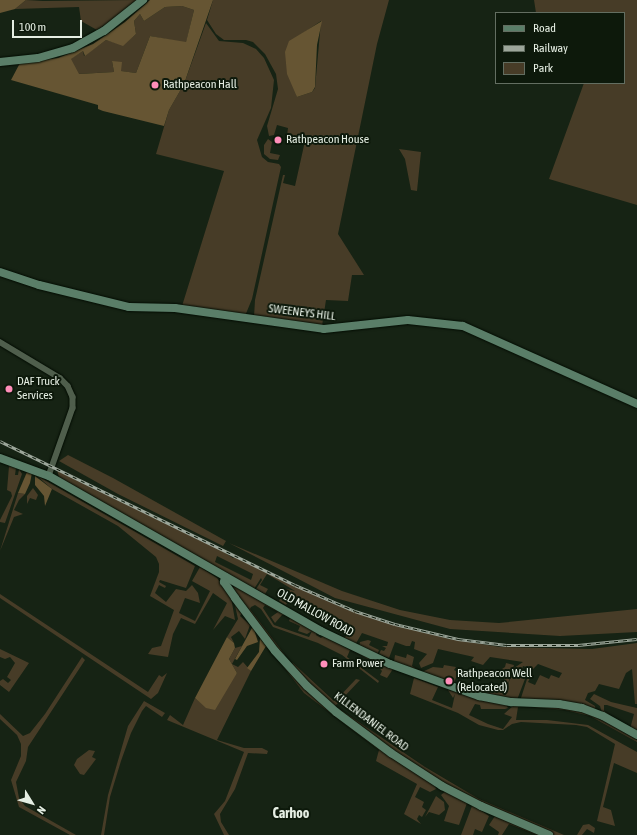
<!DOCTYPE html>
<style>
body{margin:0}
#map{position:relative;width:637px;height:835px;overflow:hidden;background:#162314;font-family:"Asap Condensed",sans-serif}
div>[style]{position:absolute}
.green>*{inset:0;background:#473c27}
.forest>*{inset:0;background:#653}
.roads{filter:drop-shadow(0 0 1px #030c02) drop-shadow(0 0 1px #030c02)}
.street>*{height:5.5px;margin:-2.75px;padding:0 2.75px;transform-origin:2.75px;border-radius:2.75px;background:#4f5e4c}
.secondary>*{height:8px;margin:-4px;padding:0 4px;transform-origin:4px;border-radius:4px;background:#5a7e68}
.rail>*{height:3px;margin-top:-1.5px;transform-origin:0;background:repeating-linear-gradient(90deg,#0d190b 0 4.5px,#9ca69a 0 9px);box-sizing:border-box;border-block:1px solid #9ca69a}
.dots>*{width:11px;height:11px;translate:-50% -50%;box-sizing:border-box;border:2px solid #0d190b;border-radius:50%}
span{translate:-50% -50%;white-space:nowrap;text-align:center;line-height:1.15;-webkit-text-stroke:4px #0d190b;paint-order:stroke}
.poi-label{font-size:12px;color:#e5eee3}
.left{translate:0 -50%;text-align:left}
.street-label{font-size:12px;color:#e5eee3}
.quarter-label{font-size:14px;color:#e5eee3;font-weight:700}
.legend{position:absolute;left:495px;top:12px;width:130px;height:72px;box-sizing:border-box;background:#0d190b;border:1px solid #636e61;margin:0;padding:5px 7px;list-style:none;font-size:12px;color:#e5eee3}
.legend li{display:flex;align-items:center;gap:8px;height:20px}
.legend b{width:20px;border:1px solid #636e61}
.north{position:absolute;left:12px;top:783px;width:40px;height:40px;-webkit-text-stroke:3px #0d190b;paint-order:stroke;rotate:127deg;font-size:11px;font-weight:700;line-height:16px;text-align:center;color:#e5eee3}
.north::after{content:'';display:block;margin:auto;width:14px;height:18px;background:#e5eee3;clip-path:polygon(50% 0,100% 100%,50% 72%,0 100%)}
.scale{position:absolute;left:12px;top:20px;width:70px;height:18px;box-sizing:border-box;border:2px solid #e5eee3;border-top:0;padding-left:5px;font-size:12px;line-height:14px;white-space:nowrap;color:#e5eee3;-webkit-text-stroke:3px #0d190b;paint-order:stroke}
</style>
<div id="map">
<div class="green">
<i style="clip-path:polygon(26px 0,43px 1px,139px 0,114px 20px,97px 30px,81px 21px,79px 7px,15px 9px)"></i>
<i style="clip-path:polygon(evenodd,213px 0,389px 0,377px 44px,338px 234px,364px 275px,352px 275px,348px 301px,326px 300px,322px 326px,254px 317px,255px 300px,283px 175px,285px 175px,283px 183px,295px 186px,305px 141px,287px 136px,288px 128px,277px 125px,274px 135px,269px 136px,267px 126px,278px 89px,276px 74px,265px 54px,253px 42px,246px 40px,224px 40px,216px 34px,207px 20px,213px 0,321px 21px,315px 88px,312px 92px,297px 97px,290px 42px,321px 21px)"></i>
<i style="clip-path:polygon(534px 0,637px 0,637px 205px,549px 179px,584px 83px,624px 83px,624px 13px,536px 13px)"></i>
<i style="clip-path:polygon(182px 6px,194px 10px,186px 43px,150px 36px,136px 73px,120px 71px,112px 61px,114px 72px,78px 74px,70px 59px,83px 51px,84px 56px,106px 40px,123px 45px,136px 34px,134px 21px,140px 14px,144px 21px,165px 7px)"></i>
<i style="clip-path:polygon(206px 23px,219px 41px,243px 43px,256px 49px,264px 58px,274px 80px,271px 108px,257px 140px,262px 157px,268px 162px,279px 164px,281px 167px,252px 299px,245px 316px,182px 306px,224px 171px,156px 154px,169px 110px,184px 84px)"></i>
<i style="clip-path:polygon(268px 139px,272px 142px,270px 153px,280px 155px,278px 160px,270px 159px,264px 154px,264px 145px)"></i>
<i style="clip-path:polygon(399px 149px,421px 152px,417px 191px,411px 190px,405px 159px)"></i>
<i style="clip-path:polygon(68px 455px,113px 478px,226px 541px,223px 546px,118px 494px,59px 461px)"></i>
<i style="clip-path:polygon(9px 466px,16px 468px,15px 475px,18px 475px,19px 469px,22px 474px,5px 523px,0 522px,0 520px,12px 496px,11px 492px,7px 490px)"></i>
<i style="clip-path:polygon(evenodd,57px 469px,213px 545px,233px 558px,235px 556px,337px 605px,394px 625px,450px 639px,500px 647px,592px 649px,637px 643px,637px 704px,635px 704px,632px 669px,626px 673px,619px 689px,599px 684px,595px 691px,588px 693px,585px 700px,595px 706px,596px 711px,520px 701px,528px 676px,530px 678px,528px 682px,535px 685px,540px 675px,549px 679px,551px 675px,559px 678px,562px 673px,538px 664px,533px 669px,523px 666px,522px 669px,528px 671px,517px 700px,481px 694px,488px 684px,502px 687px,505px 677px,496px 673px,505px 667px,506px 663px,514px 665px,504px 696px,514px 668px,523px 662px,490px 657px,483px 665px,471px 661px,474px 657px,438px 649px,433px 663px,421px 668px,419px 663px,427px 654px,414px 649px,415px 642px,412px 641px,410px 646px,406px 646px,395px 642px,389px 658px,379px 654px,381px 650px,384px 651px,386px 648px,382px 646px,387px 646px,388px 642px,362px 633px,355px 645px,344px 640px,350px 627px,345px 622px,320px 609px,317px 611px,292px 594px,286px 605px,279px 601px,281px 597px,285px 599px,287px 589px,295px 591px,282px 583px,267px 574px,260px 585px,268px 589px,265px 594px,256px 589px,262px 580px,261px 578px,254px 589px,59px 478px,57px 469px,217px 556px,253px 574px,251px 580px,215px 562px,217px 556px)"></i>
<i style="clip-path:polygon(36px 475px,195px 566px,186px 588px,160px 580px,159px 582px,166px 586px,165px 588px,159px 585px,155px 593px,166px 602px,176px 589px,186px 591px,192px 585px,198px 593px,200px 603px,185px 598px,179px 613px,195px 621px,210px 591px,192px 581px,200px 567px,217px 578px,231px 597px,235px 620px,225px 616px,213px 630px,227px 603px,213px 593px,195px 624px,181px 618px,173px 634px,168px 657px,148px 654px,152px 648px,161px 646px,174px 610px,150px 596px,159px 572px,159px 564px,156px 557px,118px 526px,52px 489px)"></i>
<i style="clip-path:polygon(33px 488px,38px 495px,36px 500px,30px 498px,27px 504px,27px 496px)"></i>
<i style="clip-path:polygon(18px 493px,25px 494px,19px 500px,14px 510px,23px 514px,14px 517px,0 551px)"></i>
<i style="clip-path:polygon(229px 543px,342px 591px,400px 610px,450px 620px,499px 623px,637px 609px,637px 632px,560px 636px,450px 629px,335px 598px)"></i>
<i style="clip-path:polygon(234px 586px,286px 615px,282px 615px,275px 623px,271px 617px,278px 612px,265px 605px,263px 608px,274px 625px,309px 637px,312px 631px,307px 634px,298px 631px,300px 626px,289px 621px,290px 618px,317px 633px,316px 635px,321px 638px,323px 636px,350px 650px,347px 657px,379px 681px,378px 683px,342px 655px,318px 643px,273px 627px,261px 609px,255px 605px,251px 607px,250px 609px,285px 655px,282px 655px,232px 587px)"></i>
<i style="clip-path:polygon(0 594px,148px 692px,159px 675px,162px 677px,167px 673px,158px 693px,151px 699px,0 598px)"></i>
<i style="clip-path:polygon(234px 601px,242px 613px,240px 616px,250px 625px,245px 639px,239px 631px,231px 637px,234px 643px,227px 637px,238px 619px)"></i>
<i style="clip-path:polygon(257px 633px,307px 690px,434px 784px,436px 789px,430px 792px,420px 787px,415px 797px,424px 802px,422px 807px,426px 810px,422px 817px,419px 815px,417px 819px,421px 824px,404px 814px,417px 784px,376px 761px,379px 750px,304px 693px)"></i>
<i style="clip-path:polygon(368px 640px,371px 641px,369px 645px,379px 650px,377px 655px,359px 646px,360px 642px)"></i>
<i style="clip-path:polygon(242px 646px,232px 664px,238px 667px,243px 662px,251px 671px,217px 740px,244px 748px,262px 748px,268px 751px,267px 754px,248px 753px,235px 789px,220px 814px,221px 822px,229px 835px,224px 835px,214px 814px,225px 801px,244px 752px,167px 720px,170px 715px,183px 725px,195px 698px,206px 707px,237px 673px,229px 659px,235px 648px)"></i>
<i style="clip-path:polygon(0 649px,29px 663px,9px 692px,0 685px,0 681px,3px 679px,8px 683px,11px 680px,7px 677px,15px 663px,10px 657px,5px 659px,0 657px)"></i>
<i style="clip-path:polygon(354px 651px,368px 658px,393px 669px,387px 678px,380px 675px,382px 671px,376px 664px)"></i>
<i style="clip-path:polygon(407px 654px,414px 657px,412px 666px,418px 670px,394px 662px,395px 655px,406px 658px)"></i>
<i style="clip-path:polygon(82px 657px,85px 660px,28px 747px,26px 761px,16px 782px,19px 798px,25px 806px,76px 835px,70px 835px,19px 807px,11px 780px,21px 756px,21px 744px,17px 735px,0 719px,0 714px,23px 736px,30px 733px,45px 714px)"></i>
<i style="clip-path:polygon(292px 662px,334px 701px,338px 698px,341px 700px,335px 706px,425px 767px,479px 799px,564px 835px,554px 835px,505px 815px,424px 773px,333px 707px,295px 669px)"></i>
<i style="clip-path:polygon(444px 665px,456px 667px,454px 670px,458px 672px,453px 686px,422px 672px,433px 667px,443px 668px)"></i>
<i style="clip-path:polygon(414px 678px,438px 687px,432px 700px,452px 708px,455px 694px,453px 698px,448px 690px,506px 705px,508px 708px,505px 709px,481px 709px,480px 705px,475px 704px,469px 715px,488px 724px,503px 729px,512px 717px,504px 714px,514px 705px,521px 706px,518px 707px,516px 720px,547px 720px,588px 725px,637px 752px,637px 773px,614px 763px,603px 807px,611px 810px,615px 826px,597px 821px,615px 744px,587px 727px,576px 725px,521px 722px,512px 724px,503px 730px,498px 730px,479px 725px,458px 713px,410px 694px)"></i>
<i style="clip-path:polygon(356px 679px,360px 680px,342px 699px,339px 697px)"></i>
<i style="clip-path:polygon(594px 694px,611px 702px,637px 708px,637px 733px,630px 729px,634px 714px,607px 705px,604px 705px,604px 711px,617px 720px,602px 713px,600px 706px,590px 699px)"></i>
<i style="clip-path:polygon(144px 701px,165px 713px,162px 717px,146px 706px,142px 711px,131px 733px,121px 761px,110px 797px,104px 835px,101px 835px,108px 795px,128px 726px)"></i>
<i style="clip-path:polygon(523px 706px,564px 708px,586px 713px,606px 722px,637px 740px,637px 742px,590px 716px,565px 710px)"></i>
<i style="clip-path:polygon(89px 750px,95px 751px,92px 757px,96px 759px,84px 775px,80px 774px,74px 765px,77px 759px)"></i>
<i style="clip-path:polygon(446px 791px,467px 803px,459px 825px,444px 821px,449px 806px,441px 795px)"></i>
<i style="clip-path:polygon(436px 796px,444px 802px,445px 810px,439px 815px,429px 812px,425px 817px)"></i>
<i style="clip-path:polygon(470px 803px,489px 816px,482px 832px,475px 829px,473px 835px,461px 835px,472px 806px)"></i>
<i style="clip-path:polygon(495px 816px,544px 835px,537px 835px,509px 824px,502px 835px,498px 835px,499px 832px,489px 825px)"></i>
<i style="clip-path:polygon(589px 824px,595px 828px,594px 833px,587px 829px,582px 835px,577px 835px,583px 825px)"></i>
</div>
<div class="forest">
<i style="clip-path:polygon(0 0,26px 0,15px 9px,0 13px)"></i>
<i style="clip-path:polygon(evenodd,150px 0,213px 0,184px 84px,169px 110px,164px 126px,103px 111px,98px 109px,98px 105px,11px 80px,20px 63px,58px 58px,93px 44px,125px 22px,150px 0,182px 6px,194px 10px,186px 42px,150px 36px,136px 73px,121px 71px,122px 62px,112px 61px,114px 72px,79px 74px,71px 59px,83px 51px,85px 56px,106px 40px,123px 46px,136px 34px,134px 21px,140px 14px,144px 21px,165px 7px,182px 6px)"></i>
<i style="clip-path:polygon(322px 21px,317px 45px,315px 87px,312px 92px,297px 97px,287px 74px,285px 52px,289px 41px)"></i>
<i style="clip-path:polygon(27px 472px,32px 473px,30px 483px,25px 494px,18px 493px)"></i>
<i style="clip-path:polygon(35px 476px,52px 489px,45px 506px,44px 496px,35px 485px)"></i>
<i style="clip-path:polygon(253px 626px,258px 642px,247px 646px,237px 660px,235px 659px)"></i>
<i style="clip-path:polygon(227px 637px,234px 643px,235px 648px,229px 659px,237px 673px,215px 710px,206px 708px,195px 698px)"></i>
<i style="clip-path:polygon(260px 638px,266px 646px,251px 671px,247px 668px,259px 652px)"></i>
</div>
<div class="roads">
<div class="street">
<i style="left:0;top:342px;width:70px;rotate:31deg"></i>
<i style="left:60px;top:378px;width:11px;rotate:45deg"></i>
<i style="left:68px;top:386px;width:12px;rotate:66deg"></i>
<i style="left:73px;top:397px;width:11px;rotate:90deg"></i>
<i style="left:73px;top:408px;width:72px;rotate:109.4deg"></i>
</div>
<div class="secondary">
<i style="left:0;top:62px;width:38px;rotate:-6deg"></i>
<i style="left:38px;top:58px;width:36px;rotate:-16deg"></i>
<i style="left:73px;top:48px;width:35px;rotate:-29deg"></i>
<i style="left:104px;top:31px;width:50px;rotate:-38.5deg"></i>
<i style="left:0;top:272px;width:41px;rotate:18.4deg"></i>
<i style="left:39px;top:285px;width:93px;rotate:13.7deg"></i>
<i style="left:129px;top:307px;width:46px;rotate:1.2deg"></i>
<i style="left:175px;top:308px;width:150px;rotate:8deg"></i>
<i style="left:324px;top:329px;width:84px;rotate:-6.1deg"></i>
<i style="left:408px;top:320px;width:55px;rotate:6.2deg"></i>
<i style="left:463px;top:326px;width:191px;rotate:24.1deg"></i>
<i style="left:0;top:458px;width:52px;rotate:20.2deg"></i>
<i style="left:49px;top:476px;width:313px;rotate:29.7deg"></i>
<i style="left:321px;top:631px;width:76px;rotate:25.6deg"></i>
<i style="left:390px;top:664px;width:95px;rotate:19.8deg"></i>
<i style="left:479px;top:696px;width:33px;rotate:11deg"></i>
<i style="left:511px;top:702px;width:48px;rotate:2.4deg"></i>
<i style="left:559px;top:704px;width:23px;rotate:10deg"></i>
<i style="left:582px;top:708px;width:22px;rotate:21deg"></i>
<i style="left:603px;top:716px;width:39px;rotate:29deg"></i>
<i style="left:225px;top:577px;width:5px;rotate:101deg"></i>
<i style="left:224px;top:582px;width:19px;rotate:55deg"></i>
<i style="left:235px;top:598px;width:66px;rotate:53deg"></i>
<i style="left:275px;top:651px;width:47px;rotate:47.6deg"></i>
<i style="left:307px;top:686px;width:39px;rotate:42deg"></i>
<i style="left:336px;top:712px;width:69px;rotate:36.7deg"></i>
<i style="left:391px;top:753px;width:61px;rotate:32.9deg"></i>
<i style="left:442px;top:786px;width:44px;rotate:27.1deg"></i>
<i style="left:481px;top:806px;width:74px;rotate:23.1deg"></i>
</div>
</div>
<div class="rail">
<i style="left:0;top:441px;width:328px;rotate:26deg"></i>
<i style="left:295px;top:585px;width:65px;rotate:23.4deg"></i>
<i style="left:355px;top:611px;width:42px;rotate:18deg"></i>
<i style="left:395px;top:624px;width:65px;rotate:13.4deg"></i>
<i style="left:458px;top:639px;width:49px;rotate:7deg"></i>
<i style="left:507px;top:645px;width:71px"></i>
<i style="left:578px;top:645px;width:59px;rotate:-5.8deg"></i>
</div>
<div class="dots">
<i style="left:155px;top:85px;background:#ff8eba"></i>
<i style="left:278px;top:140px;background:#ff8eba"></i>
<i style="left:9px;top:389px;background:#ff8eba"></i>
<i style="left:324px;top:664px;background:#ff8eba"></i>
<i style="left:449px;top:681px;background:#ff8eba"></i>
</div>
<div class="poi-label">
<span class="left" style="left:163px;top:85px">Rathpeacon Hall</span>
<span class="left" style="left:286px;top:140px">Rathpeacon House</span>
<span class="left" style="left:17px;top:389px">DAF Truck<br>Services</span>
<span class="left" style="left:332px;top:664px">Farm Power</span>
<span class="left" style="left:457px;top:681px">Rathpeacon Well<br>(Relocated)</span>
</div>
<div class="street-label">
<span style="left:302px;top:313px;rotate:7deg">SWEENEYS HILL</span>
<span style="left:315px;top:613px;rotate:29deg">OLD MALLOW ROAD</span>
<span style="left:371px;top:722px;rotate:37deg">KILLENDANIEL ROAD</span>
</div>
<div class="quarter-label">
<span style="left:291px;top:813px">Carhoo</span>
</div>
<ul class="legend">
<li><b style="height:5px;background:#5a7e68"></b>Road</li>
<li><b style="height:5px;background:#9ca69a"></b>Railway</li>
<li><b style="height:11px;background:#473c27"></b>Park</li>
</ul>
<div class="north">N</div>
<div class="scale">100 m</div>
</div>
